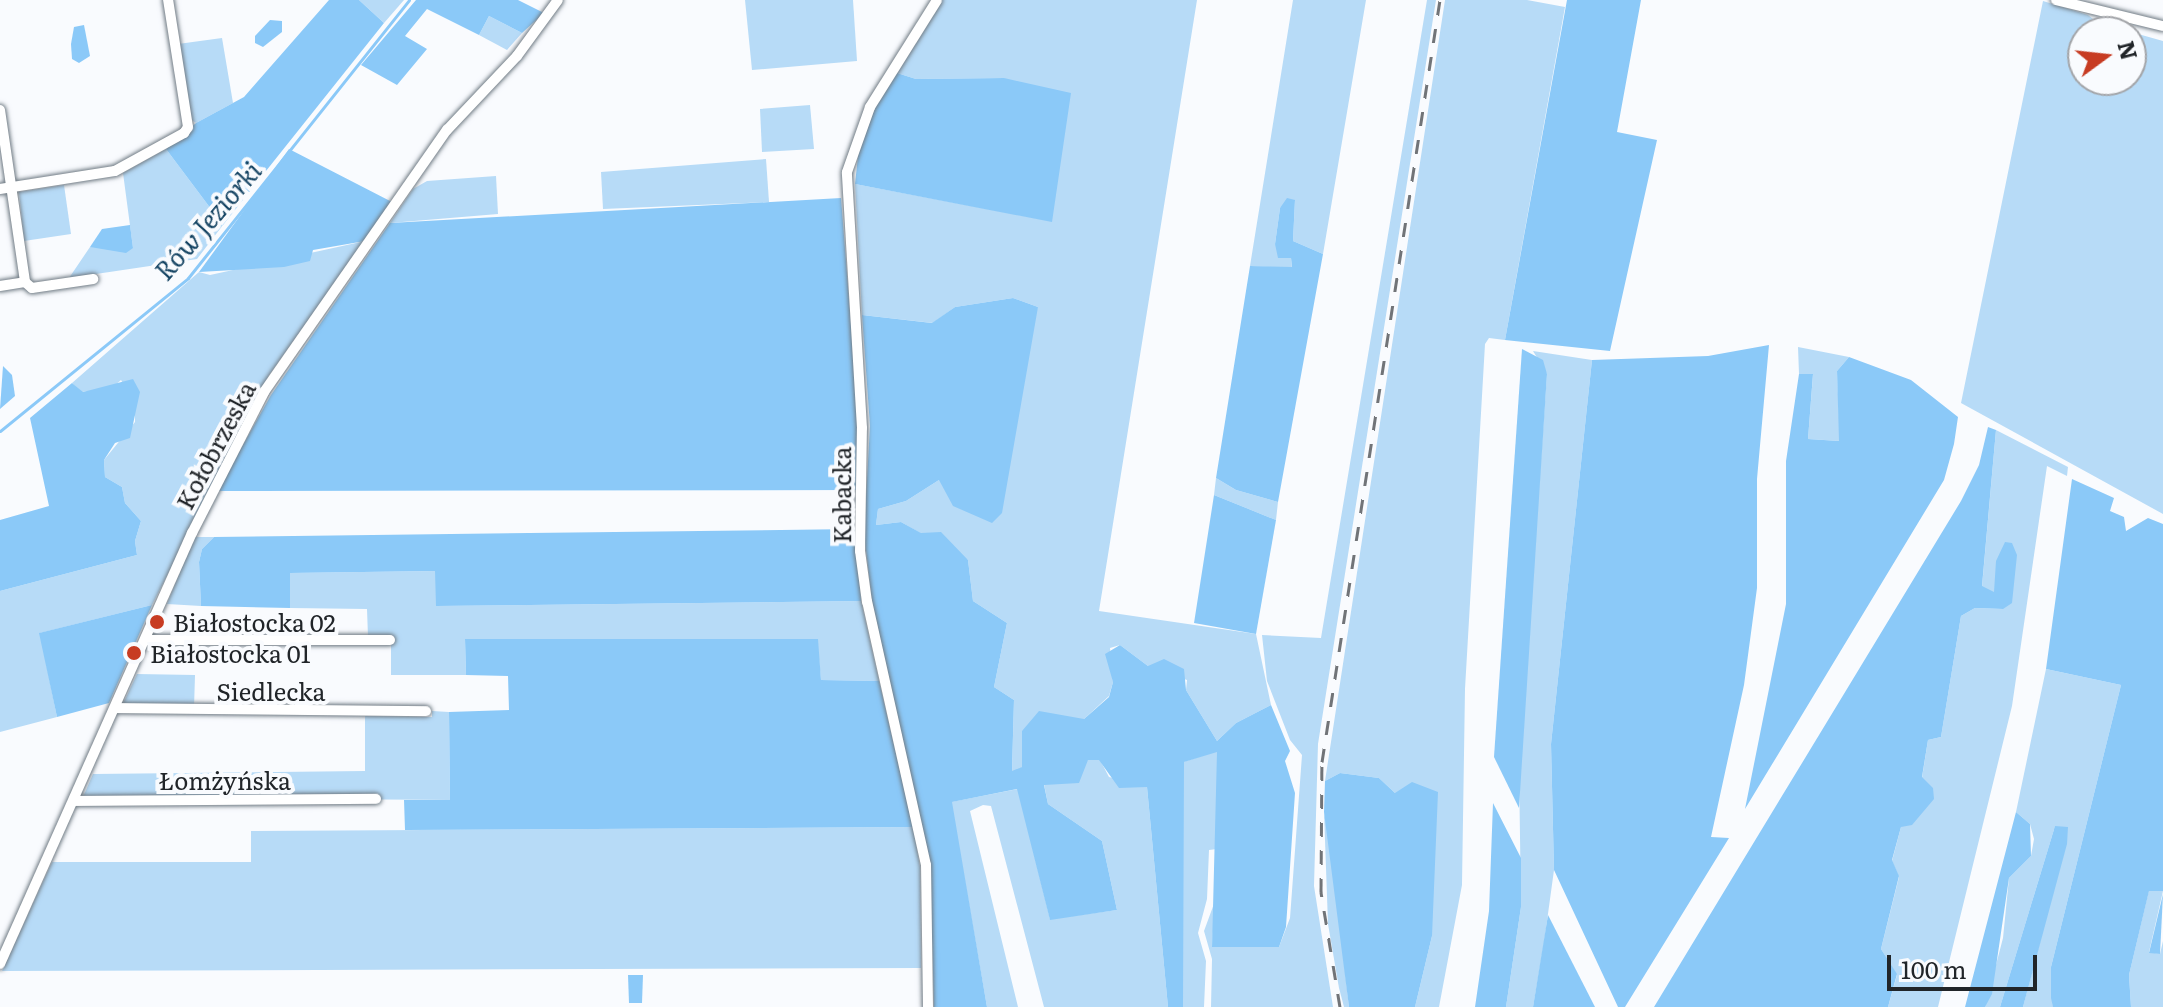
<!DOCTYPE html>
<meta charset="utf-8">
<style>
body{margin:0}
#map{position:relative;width:2163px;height:1007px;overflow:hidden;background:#f9fbfe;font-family:Literata,serif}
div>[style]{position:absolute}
.green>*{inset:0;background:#b7dbf7}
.forest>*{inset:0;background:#8bc9f8}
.stream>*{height:3px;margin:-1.5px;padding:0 1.5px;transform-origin:1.5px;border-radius:1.5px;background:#8bc9f8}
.roads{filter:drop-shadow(0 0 2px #717c85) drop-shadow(0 0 2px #717c85)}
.minor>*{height:10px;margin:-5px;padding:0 5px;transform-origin:5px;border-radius:5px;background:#fff}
.rail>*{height:3px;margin-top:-1.5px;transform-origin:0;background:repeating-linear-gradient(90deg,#717478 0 14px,transparent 0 28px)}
.dots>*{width:22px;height:22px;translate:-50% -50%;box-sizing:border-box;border:4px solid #f9fbfe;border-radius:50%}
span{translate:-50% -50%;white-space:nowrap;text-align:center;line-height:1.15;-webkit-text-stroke:8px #f9fbfe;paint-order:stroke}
.street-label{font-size:24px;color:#212529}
.poi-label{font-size:24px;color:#212529}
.left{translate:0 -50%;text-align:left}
.water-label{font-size:26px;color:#154463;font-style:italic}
.north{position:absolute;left:2067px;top:16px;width:80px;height:80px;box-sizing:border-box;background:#f9fbfe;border:2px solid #a3a5a9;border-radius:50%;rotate:75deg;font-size:22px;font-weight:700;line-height:32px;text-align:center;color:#212529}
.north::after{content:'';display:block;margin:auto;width:28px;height:36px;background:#c73c23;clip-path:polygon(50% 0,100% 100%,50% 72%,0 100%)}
.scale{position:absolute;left:1887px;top:955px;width:150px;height:36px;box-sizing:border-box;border:4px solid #212529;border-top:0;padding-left:10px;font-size:24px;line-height:28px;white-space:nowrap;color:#212529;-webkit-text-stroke:6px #f9fbfe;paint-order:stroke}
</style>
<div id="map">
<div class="green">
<i style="clip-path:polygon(359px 0,404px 0,384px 23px)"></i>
<i style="clip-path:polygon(745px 0,853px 0,857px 61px,752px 70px)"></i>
<i style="clip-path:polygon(941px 0,1197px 0,1099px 611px,1256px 634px,1271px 705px,1236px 723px,1217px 741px,1186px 690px,1187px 680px,1148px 666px,1120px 645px,1110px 648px,1113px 682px,1109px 696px,1084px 719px,1022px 731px,1023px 767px,1012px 772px,1014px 700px,994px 687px,1007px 623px,973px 601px,968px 560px,901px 522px,876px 525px,878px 509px,906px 501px,939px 480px,1038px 307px,1013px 298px,955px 307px,933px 323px,862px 315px,855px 184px,1051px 221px,1004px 78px,916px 79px,897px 73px)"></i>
<i style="clip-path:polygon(1293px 0,1366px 0,1323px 254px,1293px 241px,1295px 200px,1280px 208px,1275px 244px,1291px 258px,1292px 268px,1250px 266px)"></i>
<i style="clip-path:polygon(1427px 0,1436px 0,1318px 744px,1314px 886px,1333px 1007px,1211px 1007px,1212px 959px,1204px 931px,1215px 901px,1212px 946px,1279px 947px,1290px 918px,1302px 755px,1290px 740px,1267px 681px,1262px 635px,1321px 638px)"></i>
<i style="clip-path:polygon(1445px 0,1527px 0,1565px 7px,1505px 340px,1489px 338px,1485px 344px,1465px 689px,1462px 885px,1439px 1007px,1415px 1007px,1432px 936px,1395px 793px,1379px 778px,1340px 773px,1325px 781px)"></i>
<i style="clip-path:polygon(2043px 1px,2088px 15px,2103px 27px,2130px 32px,2083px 32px,2083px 80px,2131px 80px,2131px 32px,2163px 41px,2163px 514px,1961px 403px)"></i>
<i style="clip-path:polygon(489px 16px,522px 33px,507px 50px,479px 35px)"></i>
<i style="clip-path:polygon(222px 38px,233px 103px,196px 123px,188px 117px,178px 44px)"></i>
<i style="clip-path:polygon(810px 105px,814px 149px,762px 152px,760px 109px)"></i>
<i style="clip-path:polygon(166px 149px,223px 225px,197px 259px,69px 278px,90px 247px,133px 248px,123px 173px)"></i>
<i style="clip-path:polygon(766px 159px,769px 202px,603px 209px,601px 172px)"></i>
<i style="clip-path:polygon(496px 176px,498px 214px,390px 223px,413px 189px,427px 181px)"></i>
<i style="clip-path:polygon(64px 185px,71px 234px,24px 241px,19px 192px)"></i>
<i style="clip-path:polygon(365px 241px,269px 375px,152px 605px,40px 633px,57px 717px,0 732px,0 591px,137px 555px,135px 541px,141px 521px,125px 503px,122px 487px,105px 477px,104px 460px,135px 422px,135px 403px,121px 380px,112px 388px,82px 392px,72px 383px,199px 272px,210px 275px)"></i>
<i style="clip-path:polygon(1798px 347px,1849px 357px,1837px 371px,1840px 441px,1808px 439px,1813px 375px,1799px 374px)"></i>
<i style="clip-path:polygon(1533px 351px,1592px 360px,1551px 744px,1554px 870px,1544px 943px,1533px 1007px,1506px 1007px,1521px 907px,1519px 767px,1547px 374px)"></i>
<i style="clip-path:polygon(1996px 430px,2068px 467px,2067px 476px,2047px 466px,2012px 706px,1938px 1007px,1888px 1007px,1897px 975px,1881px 949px,1899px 877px,1892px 861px,1901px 827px,1929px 787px,1922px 778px,1928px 740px,1941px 737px,1961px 616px,1975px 608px,2003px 609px,1994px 593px,1982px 587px)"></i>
<i style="clip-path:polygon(1216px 478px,1236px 490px,1278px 502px,1276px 520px,1214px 495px)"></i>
<i style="clip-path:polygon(194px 537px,214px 537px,202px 549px,199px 562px,201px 606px,167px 604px)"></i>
<i style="clip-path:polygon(436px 571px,437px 606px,861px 601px,879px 681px,821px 680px,817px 639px,465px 640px,466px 675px,391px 675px,391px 637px,368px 637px,367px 609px,290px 608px,289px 573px)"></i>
<i style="clip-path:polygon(2046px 669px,2121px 685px,2051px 967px,2053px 1007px,2023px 1007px,2041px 938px,2055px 826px,2000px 1007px,1985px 1007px,2003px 938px,2009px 878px,2031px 856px,2034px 839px,2030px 824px,2016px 812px)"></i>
<i style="clip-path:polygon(137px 674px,195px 675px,194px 707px,123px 704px)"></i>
<i style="clip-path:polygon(432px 711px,449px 712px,450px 800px,83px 797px,93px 774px,365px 771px,365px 716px,432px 717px)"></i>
<i style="clip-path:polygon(1217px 751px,1217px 849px,1209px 850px,1207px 899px,1198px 933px,1206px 961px,1204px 1007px,1183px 1007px,1183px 762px)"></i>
<i style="clip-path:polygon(1088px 760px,1100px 760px,1109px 777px,1147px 787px,1168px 1007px,1044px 1007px,991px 806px,983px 805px,970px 811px,1018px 1007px,987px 1007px,951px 802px,1018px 789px,1050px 919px,1117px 910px,1102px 841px,1048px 804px,1044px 784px)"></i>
<i style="clip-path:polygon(1324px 812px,1332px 855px,1349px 1007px,1344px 1007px,1339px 988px,1328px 924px)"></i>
<i style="clip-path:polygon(913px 827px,920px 867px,921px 968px,2px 971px,52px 862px,251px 862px,251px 831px)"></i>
<i style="clip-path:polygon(2149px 890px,2163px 891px,2149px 952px,2160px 954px,2163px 941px,2163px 1007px,2131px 1007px,2129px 975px)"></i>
</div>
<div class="forest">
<i style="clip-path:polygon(329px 0,359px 0,384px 23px,223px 225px,166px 149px,196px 123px,244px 97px)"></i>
<i style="clip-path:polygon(416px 0,518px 0,544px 13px,522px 33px,489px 16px,479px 35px,427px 9px,405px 36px,427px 49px,397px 85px,361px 65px)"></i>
<i style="clip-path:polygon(1567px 0,1641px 0,1617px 132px,1657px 140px,1610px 351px,1505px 340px)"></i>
<i style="clip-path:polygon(270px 20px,282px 21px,282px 32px,263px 47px,255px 43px,255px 36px)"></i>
<i style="clip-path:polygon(84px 25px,90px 56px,79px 63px,72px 59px,71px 44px,74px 27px)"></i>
<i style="clip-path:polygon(897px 73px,916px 79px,1004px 78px,1071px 93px,1052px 222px,855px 184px,859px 147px,879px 99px)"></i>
<i style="clip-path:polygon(289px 149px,392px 202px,365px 241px,313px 250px,310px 261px,284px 267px,199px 272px)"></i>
<i style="clip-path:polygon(841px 198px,858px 413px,856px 490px,217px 491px,271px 395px,390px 223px)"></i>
<i style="clip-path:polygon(1287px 198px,1295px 200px,1293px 241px,1323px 254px,1278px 502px,1236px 490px,1216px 478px,1250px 266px,1292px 267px,1291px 258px,1278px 258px,1275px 244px,1280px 208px)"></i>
<i style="clip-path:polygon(130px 225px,133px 248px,126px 253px,90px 247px,102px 229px)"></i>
<i style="clip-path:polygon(1013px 298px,1038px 307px,1002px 513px,992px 523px,953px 506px,939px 480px,906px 501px,878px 509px,876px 525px,901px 522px,921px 533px,941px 532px,968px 560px,973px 601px,1007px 623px,994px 687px,1014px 700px,1012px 771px,1022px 767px,1022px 731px,1039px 711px,1084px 719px,1109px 697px,1113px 682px,1105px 654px,1120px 645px,1148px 666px,1164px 659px,1184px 669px,1186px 690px,1217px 741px,1236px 723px,1271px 705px,1290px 751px,1285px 761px,1295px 793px,1286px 927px,1279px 947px,1212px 947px,1217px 752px,1184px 762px,1183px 1007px,1168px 1007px,1147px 787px,1119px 788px,1099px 760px,1088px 760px,1079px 783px,1044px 785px,1048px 804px,1102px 841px,1117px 910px,1050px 920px,1017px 789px,952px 802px,987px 1007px,934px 1007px,930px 867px,872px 601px,864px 533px,870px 426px,862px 315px,932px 323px,955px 307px)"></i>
<i style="clip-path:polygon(1769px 345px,1757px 479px,1757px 588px,1744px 685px,1711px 837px,1729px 838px,1625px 1007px,1618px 1007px,1554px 870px,1551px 744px,1592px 360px,1708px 356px)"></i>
<i style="clip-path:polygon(1522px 349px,1543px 360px,1547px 374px,1519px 808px,1494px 757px)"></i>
<i style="clip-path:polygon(1849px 357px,1911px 380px,1958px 417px,1954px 444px,1944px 480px,1745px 809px,1786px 604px,1786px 461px,1799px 374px,1813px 374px,1808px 439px,1839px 441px,1837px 371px)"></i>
<i style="clip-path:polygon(3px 366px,12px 375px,15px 396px,0 409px)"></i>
<i style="clip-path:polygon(133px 379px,140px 392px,130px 438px,115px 443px,104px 460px,105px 477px,122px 487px,125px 503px,141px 521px,135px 541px,137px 555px,0 591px,0 520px,49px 506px,30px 418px,72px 383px,83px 392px)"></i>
<i style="clip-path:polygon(1988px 427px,1996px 430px,1982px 586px,1994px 592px,1996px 561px,2005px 542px,2012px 543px,2017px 555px,2012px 603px,2003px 609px,1975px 608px,1961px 616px,1941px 737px,1928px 740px,1922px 777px,1933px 788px,1934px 799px,1912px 825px,1901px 827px,1892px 860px,1899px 876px,1881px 949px,1897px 974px,1888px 1007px,1654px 1007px,1961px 501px,1979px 465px)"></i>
<i style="clip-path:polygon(2072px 479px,2114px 498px,2110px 511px,2124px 517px,2126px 531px,2148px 518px,2163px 524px,2163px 891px,2149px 891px,2129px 975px,2131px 1007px,2053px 1007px,2051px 998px,2051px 967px,2121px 685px,2046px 669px)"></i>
<i style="clip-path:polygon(1214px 495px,1276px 520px,1256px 634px,1194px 623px)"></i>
<i style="clip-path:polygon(855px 529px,861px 601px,436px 606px,435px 571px,290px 573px,290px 608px,201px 606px,199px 562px,202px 549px,214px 537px)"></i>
<i style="clip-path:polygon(152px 605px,109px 703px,57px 717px,39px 633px)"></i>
<i style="clip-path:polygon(465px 639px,818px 639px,821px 680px,879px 681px,913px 827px,405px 830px,404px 800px,450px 800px,449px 712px,509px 710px,508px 676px,466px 675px)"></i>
<i style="clip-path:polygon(1340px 773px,1379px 778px,1395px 793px,1412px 782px,1438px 792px,1432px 936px,1415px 1007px,1349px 1007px,1324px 812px,1325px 781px)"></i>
<i style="clip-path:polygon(1493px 803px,1521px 858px,1521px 907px,1506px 1007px,1475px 1007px,1489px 911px)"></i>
<i style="clip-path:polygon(2016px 812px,2030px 824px,2031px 856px,2009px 878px,1992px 994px,1985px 1007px,1965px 1007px)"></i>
<i style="clip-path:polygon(2055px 826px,2068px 827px,2067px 844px,2023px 1007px,2000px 1007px)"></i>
<i style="clip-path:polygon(2163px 894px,2160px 954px,2149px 953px)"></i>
<i style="clip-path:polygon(1548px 915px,1595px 1007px,1533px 1007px)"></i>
<i style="clip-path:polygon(628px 975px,643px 975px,642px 1003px,629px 1003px)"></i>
</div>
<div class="stream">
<i style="left:0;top:431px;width:242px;rotate:-39.1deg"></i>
<i style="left:188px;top:278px;width:355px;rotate:-51.5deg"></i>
</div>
<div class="roads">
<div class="minor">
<i style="left:2056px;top:0;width:110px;rotate:13.7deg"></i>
<i style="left:0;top:110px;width:174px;rotate:81.7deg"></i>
<i style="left:0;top:189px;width:116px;rotate:-8.9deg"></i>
<i style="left:115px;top:171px;width:79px;rotate:-28.8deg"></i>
<i style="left:184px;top:133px;width:7px;rotate:-56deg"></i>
<i style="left:188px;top:127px;width:129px;rotate:-98.9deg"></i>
<i style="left:0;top:286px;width:25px;rotate:-9deg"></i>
<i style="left:25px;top:282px;width:9px;rotate:41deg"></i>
<i style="left:32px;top:288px;width:62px;rotate:-8.4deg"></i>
<i style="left:145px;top:640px;width:245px"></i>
<i style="left:115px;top:708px;width:311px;rotate:0.6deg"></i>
<i style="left:74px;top:801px;width:302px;rotate:-0.4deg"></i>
<i style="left:0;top:964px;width:472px;rotate:-66deg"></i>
<i style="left:192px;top:533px;width:158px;rotate:-62.9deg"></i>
<i style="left:264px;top:392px;width:320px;rotate:-55.1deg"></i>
<i style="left:447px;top:130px;width:102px;rotate:-46.6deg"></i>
<i style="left:517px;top:56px;width:69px;rotate:-53.8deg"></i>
<i style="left:928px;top:1007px;width:142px;rotate:-90.8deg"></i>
<i style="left:926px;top:865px;width:270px;rotate:-102.6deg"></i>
<i style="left:867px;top:602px;width:51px;rotate:-97.8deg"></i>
<i style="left:860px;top:551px;width:123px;rotate:-89.1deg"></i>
<i style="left:862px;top:428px;width:256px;rotate:-93.4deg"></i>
<i style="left:847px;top:172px;width:69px;rotate:-70.5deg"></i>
<i style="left:870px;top:107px;width:126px;rotate:-57.9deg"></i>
</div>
</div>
<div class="rail">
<i style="left:1340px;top:1007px;width:117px;rotate:-99.4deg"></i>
<i style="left:1321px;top:892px;width:130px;rotate:-89.6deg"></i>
<i style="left:1322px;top:762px;width:771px;rotate:-81.2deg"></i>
</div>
<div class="dots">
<i style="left:157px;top:622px;background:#c73c23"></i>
<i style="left:134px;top:653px;background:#c73c23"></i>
</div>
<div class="street-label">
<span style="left:215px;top:445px;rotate:-62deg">Kołobrzeska</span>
<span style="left:841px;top:495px;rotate:-90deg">Kabacka</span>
<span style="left:271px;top:691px">Siedlecka</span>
<span style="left:225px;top:780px">Łomżyńska</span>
</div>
<div class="poi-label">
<span class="left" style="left:173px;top:622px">Białostocka 02</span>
<span class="left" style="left:150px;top:653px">Białostocka 01</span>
</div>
<div class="water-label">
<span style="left:207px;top:220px;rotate:-49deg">Rów Jeziorki</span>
</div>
<div class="north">N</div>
<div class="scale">100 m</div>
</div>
